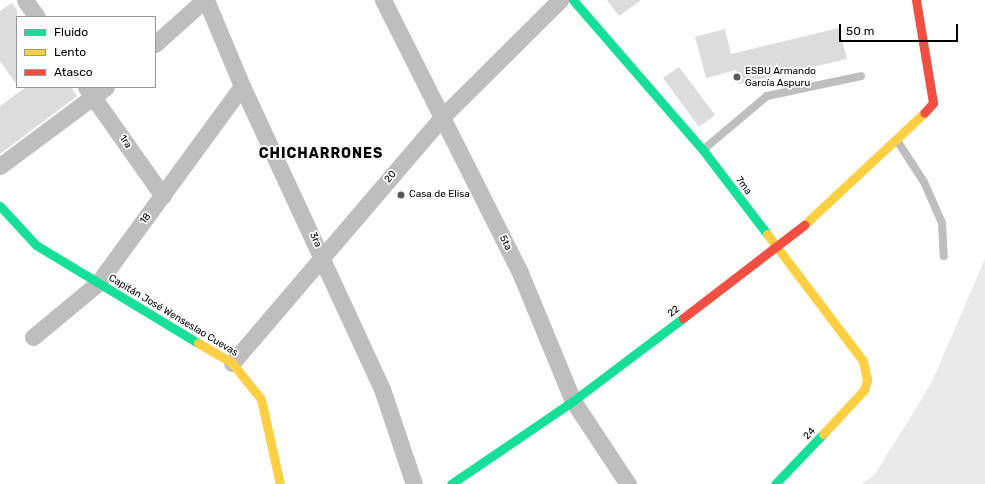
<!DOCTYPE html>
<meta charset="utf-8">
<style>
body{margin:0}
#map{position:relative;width:985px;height:484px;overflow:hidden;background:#fff;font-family:Rubik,sans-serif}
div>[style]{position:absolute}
.green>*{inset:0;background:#eaeaea}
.building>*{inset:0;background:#dcdcdc}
.lane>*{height:8px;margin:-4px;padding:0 4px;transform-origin:4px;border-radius:4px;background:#bebebe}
.street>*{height:17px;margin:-8.5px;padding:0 8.5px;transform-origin:8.5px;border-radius:8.5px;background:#bebebe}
.fast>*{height:9px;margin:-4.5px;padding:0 4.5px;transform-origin:4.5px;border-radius:4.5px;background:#16e098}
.slow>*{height:9px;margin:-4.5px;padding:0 4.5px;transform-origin:4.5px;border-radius:4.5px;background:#ffcf43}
.jam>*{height:9px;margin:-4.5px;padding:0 4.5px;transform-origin:4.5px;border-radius:4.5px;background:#f24e42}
.dots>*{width:11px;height:11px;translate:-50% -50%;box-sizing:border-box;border:2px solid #fff;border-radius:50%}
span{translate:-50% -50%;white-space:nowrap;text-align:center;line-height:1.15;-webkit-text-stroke:3.5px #fff;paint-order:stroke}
.poi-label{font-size:10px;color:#000}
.left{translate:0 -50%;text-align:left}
.street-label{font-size:10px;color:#000}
.district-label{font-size:14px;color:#000;font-weight:700;letter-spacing:1px}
.legend{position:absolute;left:16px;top:16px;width:140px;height:72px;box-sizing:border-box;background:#fff;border:1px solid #999;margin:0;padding:5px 7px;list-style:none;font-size:12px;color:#000}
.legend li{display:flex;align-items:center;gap:8px;height:20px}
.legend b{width:20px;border:1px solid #999}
.scale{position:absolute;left:839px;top:24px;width:119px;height:18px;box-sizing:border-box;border:2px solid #000;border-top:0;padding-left:5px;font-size:12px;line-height:14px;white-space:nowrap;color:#000;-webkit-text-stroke:3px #fff;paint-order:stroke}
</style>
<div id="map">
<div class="green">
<i style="clip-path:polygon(985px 259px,985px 484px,861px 484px,875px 474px,931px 384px)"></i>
</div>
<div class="building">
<i style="clip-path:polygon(607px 0,641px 0,619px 16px)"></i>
<i style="clip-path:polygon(12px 3px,17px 10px,17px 85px,0 61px,0 11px)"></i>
<i style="clip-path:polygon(839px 28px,847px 59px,738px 84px,736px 70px,706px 78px,695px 37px,725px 29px,731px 54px)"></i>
<i style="clip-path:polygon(679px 67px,715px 115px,699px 127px,663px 78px)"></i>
<i style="clip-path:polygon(26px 87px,71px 87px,77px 96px,0 154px,0 106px)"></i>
</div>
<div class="lane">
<i style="left:898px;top:142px;width:48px;rotate:57deg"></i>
<i style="left:924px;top:182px;width:45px;rotate:66.3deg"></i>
<i style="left:942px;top:223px;width:33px;rotate:87deg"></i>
<i style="left:704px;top:149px;width:82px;rotate:-40.1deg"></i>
<i style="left:767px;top:96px;width:96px;rotate:-12deg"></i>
</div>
<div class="street">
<i style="left:25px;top:0;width:21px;rotate:55deg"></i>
<i style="left:206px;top:0;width:93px;rotate:67.3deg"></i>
<i style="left:242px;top:86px;width:334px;rotate:65.2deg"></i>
<i style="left:382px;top:389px;width:100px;rotate:71.4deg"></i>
<i style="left:383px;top:0;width:302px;rotate:63.3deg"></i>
<i style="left:519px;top:270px;width:142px;rotate:67.6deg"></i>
<i style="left:573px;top:401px;width:100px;rotate:56.5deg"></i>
<i style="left:155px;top:44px;width:66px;rotate:-41.9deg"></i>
<i style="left:86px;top:87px;width:133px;rotate:54.8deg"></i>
<i style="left:0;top:166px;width:132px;rotate:-36.7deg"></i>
<i style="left:33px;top:337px;width:85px;rotate:-39.7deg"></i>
<i style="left:98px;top:283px;width:244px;rotate:-53.8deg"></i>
<i style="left:232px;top:363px;width:322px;rotate:-49.5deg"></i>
<i style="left:441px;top:118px;width:168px;rotate:-44.8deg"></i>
</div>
<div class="fast">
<i style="left:573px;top:0;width:198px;rotate:49.1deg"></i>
<i style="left:703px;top:150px;width:106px;rotate:52.7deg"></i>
<i style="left:0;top:206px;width:53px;rotate:47.3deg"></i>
<i style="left:36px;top:245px;width:189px;rotate:31.2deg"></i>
<i style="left:451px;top:484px;width:148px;rotate:-34.2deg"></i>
<i style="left:573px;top:401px;width:138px;rotate:-37deg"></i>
<i style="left:775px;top:484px;width:69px;rotate:-46.2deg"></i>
</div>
<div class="slow">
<i style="left:804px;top:225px;width:164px;rotate:-43deg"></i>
<i style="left:767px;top:234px;width:159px;rotate:52.9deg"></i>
<i style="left:863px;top:361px;width:19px;rotate:78deg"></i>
<i style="left:867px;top:380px;width:10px;rotate:107deg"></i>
<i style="left:864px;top:390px;width:60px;rotate:133deg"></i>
<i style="left:198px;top:343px;width:39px;rotate:30deg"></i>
<i style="left:232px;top:363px;width:46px;rotate:51.1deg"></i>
<i style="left:261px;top:399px;width:87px;rotate:77.4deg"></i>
</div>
<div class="jam">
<i style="left:916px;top:0;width:104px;rotate:80.6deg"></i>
<i style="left:933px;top:103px;width:13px;rotate:132deg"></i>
<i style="left:683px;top:318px;width:153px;rotate:-37.5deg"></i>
</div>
<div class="dots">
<i style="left:737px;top:77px;background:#595959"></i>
<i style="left:401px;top:195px;background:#595959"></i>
</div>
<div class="poi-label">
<span class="left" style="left:745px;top:77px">ESBU Armando<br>García Aspuru</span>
<span class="left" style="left:409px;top:195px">Casa de Elisa</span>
</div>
<div class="street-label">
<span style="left:125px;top:142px;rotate:55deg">1ra</span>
<span style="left:391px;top:177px;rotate:-50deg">20</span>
<span style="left:743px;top:186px;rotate:54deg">7ma</span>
<span style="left:146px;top:219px;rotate:-53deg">18</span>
<span style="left:315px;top:240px;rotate:65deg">3ra</span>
<span style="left:505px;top:243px;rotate:63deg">5ta</span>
<span style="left:674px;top:312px;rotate:-37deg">22</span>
<span style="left:173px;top:316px;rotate:31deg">Capitán José Wenseslao Cuevas</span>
<span style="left:810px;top:434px;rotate:-47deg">24</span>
</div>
<div class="district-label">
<span style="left:321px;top:154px">CHICHARRONES</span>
</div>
<ul class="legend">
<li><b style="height:5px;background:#16e098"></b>Fluido</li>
<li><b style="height:5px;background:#ffcf43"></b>Lento</li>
<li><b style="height:5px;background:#f24e42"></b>Atasco</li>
</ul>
<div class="scale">50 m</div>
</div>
